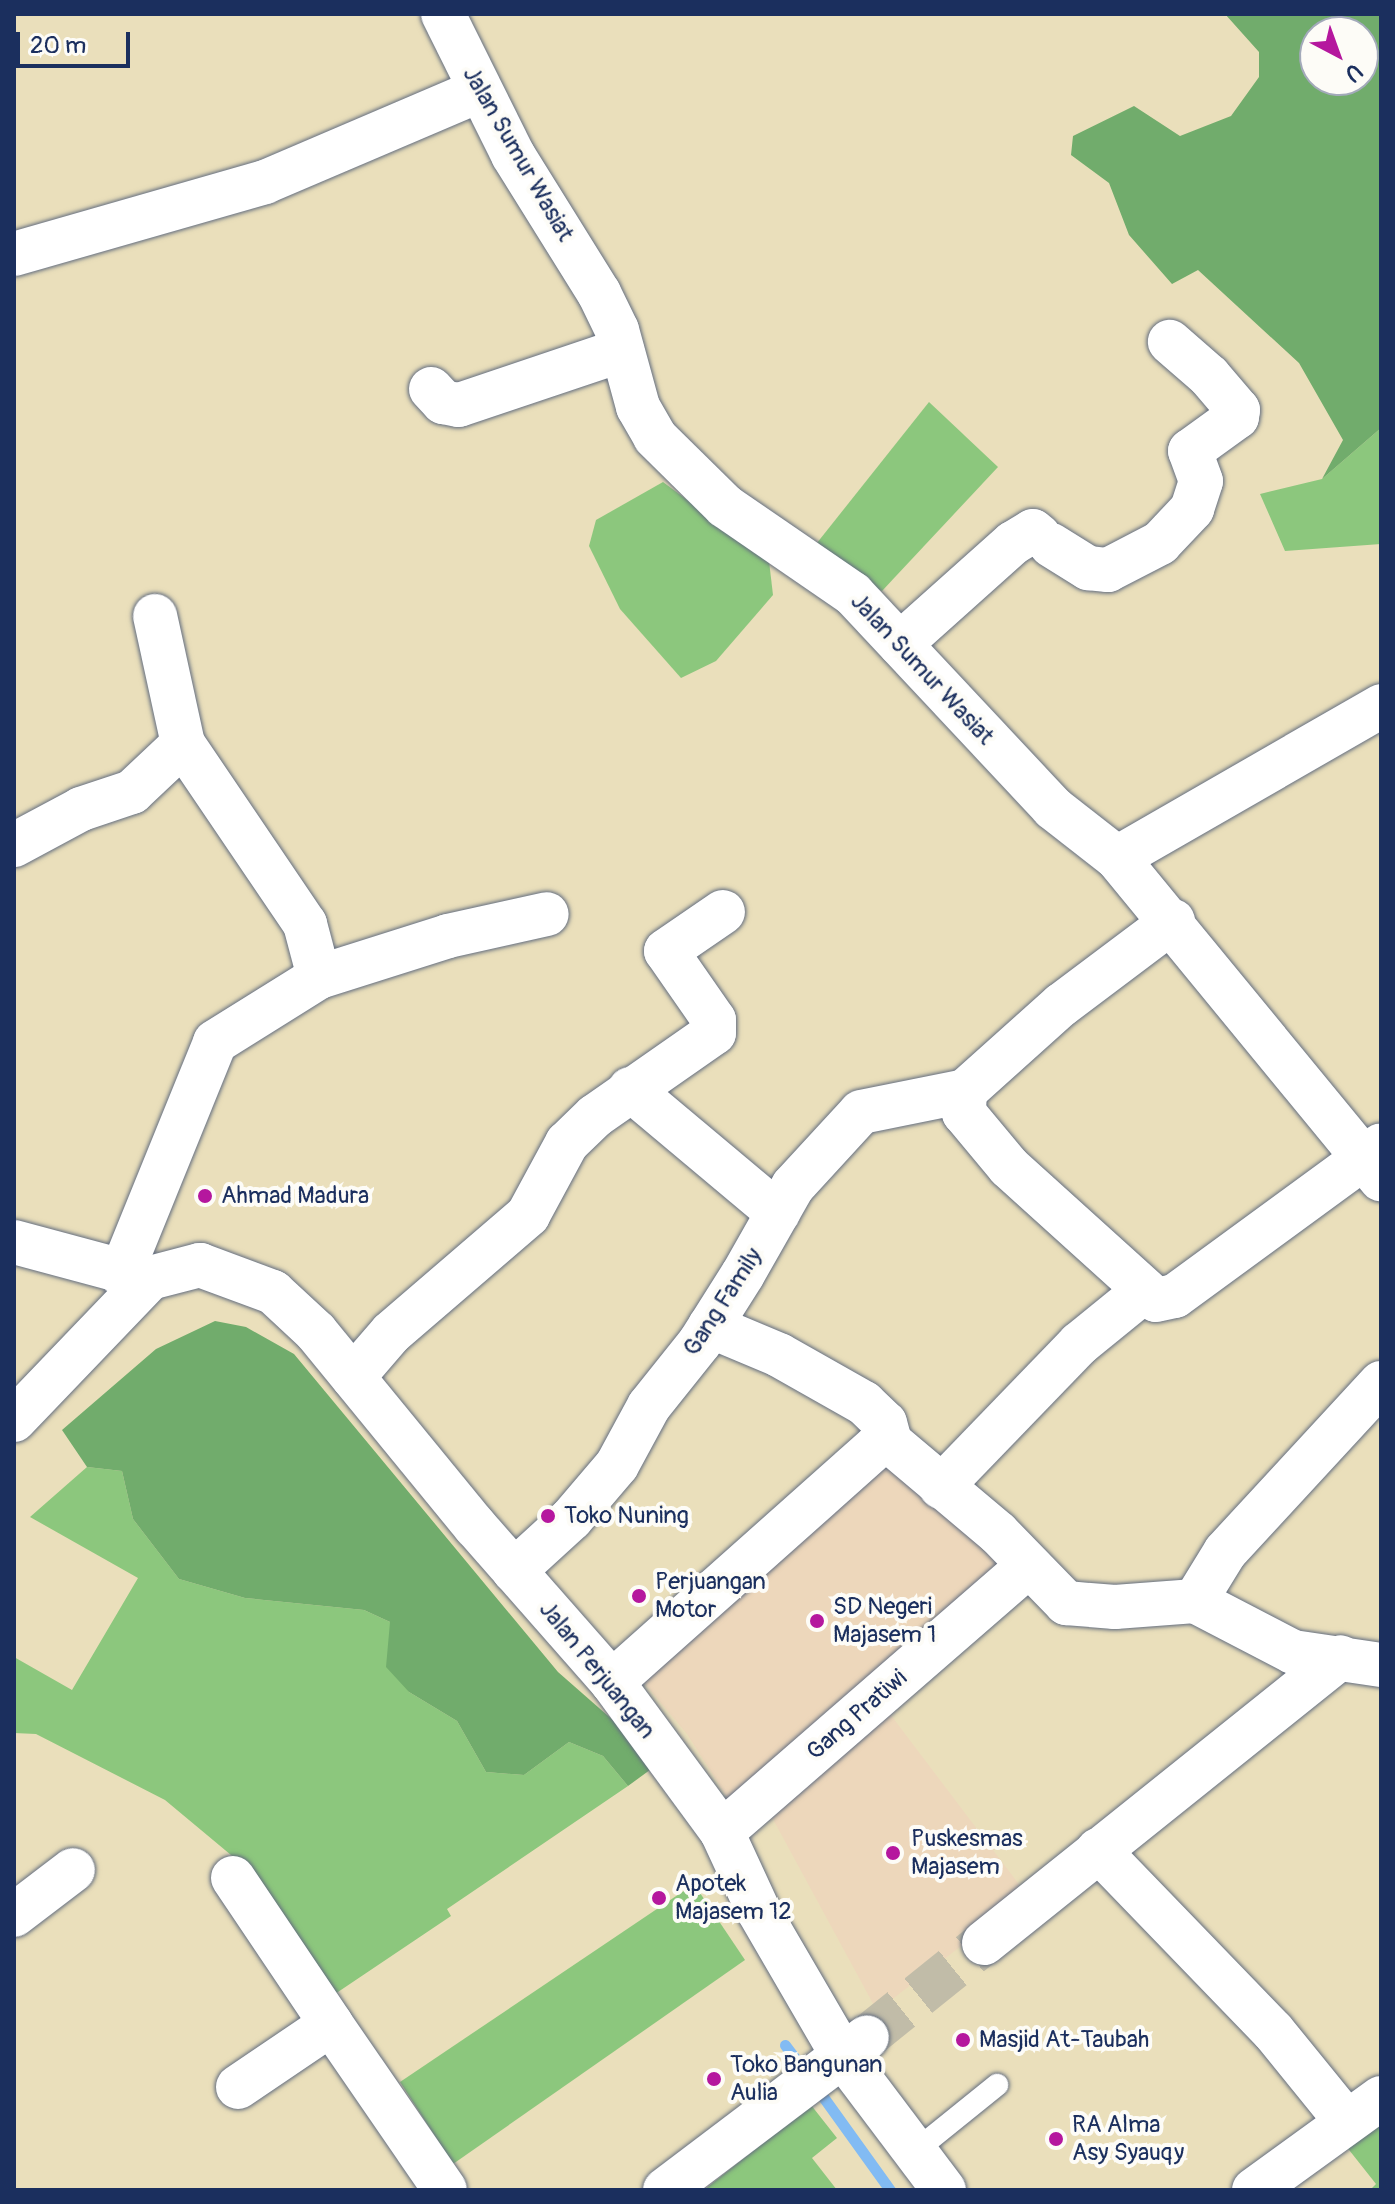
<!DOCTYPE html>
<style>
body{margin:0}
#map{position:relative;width:1395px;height:2204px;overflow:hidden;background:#eadfbb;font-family:Pangolin,sans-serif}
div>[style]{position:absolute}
.built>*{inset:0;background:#edd7bb}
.green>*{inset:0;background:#8cc77d}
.forest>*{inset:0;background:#71ac6c}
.stream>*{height:11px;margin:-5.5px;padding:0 5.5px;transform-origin:5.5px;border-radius:5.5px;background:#82bbf3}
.street-tunnel>*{height:44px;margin-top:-22px;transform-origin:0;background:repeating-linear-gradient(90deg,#c1bca8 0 44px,transparent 0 66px)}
.roads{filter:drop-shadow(0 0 2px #636d7f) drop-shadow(0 0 2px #636d7f)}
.lane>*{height:22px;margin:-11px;padding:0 11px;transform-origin:11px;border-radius:11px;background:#fff}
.street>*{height:44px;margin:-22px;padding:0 22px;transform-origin:22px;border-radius:22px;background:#fff}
.secondary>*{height:44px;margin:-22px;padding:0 22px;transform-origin:22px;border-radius:22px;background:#fff}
.dots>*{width:22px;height:22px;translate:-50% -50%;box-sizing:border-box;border:4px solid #fdfcf7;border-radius:50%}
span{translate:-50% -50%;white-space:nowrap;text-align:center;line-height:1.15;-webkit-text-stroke:8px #fdfcf7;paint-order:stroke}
.street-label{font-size:24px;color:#1b2f5e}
.poi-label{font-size:24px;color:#1b2f5e}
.left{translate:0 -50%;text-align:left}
.frame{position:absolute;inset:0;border:16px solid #1b2f5e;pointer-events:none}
.north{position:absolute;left:1299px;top:16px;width:80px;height:80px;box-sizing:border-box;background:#fdfcf7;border:2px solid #a3aaba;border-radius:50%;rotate:139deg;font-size:22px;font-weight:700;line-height:32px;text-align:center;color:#1b2f5e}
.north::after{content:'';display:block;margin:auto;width:28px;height:36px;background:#b5179e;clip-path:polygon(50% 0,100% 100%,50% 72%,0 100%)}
.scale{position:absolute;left:16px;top:32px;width:114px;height:36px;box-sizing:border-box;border:4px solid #1b2f5e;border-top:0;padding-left:10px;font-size:24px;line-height:28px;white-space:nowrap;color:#1b2f5e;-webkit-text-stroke:6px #fdfcf7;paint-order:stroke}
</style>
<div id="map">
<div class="built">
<i style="clip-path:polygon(892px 1448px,1001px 1553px,1001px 1572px,732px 1805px,687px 1734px,633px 1670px)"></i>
<i style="clip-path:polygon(890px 1714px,1027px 1895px,877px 2011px,768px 1810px)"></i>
</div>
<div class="green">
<i style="clip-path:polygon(929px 402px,998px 467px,882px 591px,809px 553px)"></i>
<i style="clip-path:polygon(1381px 428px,1381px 544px,1285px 551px,1260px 494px,1322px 479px)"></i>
<i style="clip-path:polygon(663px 482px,769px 561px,773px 595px,716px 661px,681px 678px,620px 609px,589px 546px,596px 520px)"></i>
<i style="clip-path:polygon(87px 1467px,122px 1471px,133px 1519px,179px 1579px,245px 1598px,364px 1610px,390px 1622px,409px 1692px,457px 1721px,486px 1772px,524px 1775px,569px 1742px,603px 1756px,628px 1786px,447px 1909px,451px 1916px,332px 1996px,237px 1860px,165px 1800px,36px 1734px,14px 1733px,14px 1657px,72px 1690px,138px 1578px,30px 1517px)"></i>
<i style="clip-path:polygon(694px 1884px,745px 1960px,453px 2164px,400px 2082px)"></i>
<i style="clip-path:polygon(811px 2105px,837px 2138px,812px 2158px,837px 2190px,704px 2190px)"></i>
<i style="clip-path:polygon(1381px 2110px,1381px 2190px,1370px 2190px,1376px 2184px,1342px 2141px)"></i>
</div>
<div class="forest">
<i style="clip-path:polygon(evenodd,1225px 14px,1381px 14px,1381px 428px,1322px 479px,1343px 440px,1299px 363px,1198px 270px,1172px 284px,1129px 235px,1109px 183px,1071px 155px,1073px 136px,1134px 106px,1180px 136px,1231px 116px,1259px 77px,1259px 52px,1225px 14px,1315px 32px,1363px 32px,1363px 80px,1315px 80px,1315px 32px)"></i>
<i style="clip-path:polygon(215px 1321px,246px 1327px,294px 1354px,558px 1672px,631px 1736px,654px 1767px,628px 1786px,603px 1756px,569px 1742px,524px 1775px,486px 1772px,457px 1721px,409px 1692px,386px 1667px,390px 1622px,364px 1610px,245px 1598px,179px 1579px,133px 1519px,122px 1471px,87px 1467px,62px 1430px,156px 1349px)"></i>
</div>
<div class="stream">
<i style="left:785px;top:2045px;width:35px;rotate:53deg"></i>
<i style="left:816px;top:2087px;width:127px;rotate:54.3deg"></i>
</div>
<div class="street-tunnel">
<i style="left:867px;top:2037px;width:150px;rotate:-38.8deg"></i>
</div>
<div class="roads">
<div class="lane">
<i style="left:914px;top:2152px;width:107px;rotate:-38.9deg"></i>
</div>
<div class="street">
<i style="left:443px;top:14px;width:157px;rotate:63.6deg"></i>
<i style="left:513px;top:155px;width:163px;rotate:58.1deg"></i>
<i style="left:599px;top:293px;width:41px;rotate:64.1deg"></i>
<i style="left:617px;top:330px;width:80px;rotate:74.7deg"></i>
<i style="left:638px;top:407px;width:34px;rotate:60deg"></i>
<i style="left:655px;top:437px;width:98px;rotate:44.6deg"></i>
<i style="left:725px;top:506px;width:155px;rotate:34.5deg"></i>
<i style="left:853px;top:594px;width:293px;rotate:46.9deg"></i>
<i style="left:1053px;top:808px;width:81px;rotate:38deg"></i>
<i style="left:1117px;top:858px;width:416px;rotate:50.6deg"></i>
<i style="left:14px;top:254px;width:261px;rotate:-16deg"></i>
<i style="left:265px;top:182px;width:232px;rotate:-23.1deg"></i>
<i style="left:431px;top:389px;width:18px;rotate:47deg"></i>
<i style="left:443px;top:402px;width:16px;rotate:11deg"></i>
<i style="left:459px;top:405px;width:172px;rotate:-18.6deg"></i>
<i style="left:1051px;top:545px;width:44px;rotate:31.9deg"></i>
<i style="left:1088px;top:568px;width:20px;rotate:6deg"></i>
<i style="left:1108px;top:570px;width:59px;rotate:-27.4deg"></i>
<i style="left:1160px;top:543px;width:47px;rotate:-46.7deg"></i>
<i style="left:1192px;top:509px;width:29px;rotate:-72deg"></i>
<i style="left:1201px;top:481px;width:32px;rotate:-110deg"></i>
<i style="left:1190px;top:451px;width:58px;rotate:-35.9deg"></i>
<i style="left:1237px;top:417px;width:7px;rotate:-82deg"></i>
<i style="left:1238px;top:410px;width:45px;rotate:-130.5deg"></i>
<i style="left:1209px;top:376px;width:52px;rotate:-138.9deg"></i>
<i style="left:900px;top:644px;width:152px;rotate:-41.8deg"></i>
<i style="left:1013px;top:543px;width:23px;rotate:-31deg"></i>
<i style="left:1033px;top:531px;width:8px;rotate:40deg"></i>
<i style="left:14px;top:845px;width:76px;rotate:-28.2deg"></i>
<i style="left:81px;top:809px;width:54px;rotate:-18.4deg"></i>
<i style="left:132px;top:792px;width:70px;rotate:-43.3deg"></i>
<i style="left:183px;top:744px;width:131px;rotate:-102.3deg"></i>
<i style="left:1117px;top:858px;width:305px;rotate:-29.9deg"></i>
<i style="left:1173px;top:921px;width:140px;rotate:143.1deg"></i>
<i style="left:1061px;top:1005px;width:129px;rotate:138.1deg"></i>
<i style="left:965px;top:1091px;width:22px;rotate:93deg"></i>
<i style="left:964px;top:1113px;width:70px;rotate:50.2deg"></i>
<i style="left:1009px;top:1167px;width:198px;rotate:42.1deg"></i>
<i style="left:1156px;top:1300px;width:19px;rotate:-12deg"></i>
<i style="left:1175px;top:1296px;width:255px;rotate:-36.2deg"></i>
<i style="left:319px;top:977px;width:135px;rotate:-17.6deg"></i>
<i style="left:448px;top:936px;width:101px;rotate:-12.5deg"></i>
<i style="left:630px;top:1089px;width:193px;rotate:40deg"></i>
<i style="left:14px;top:1242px;width:139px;rotate:15deg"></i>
<i style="left:121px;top:1274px;width:250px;rotate:-67.9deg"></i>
<i style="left:215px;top:1042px;width:123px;rotate:-32deg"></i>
<i style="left:319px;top:977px;width:55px;rotate:-104.8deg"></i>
<i style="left:305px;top:924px;width:217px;rotate:-124.1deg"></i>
<i style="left:710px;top:1326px;width:75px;rotate:22.8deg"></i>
<i style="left:779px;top:1355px;width:98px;rotate:29.5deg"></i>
<i style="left:864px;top:1403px;width:29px;rotate:44deg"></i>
<i style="left:885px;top:1423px;width:20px;rotate:75deg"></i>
<i style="left:353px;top:1377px;width:58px;rotate:-49.2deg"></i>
<i style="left:391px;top:1333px;width:181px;rotate:-40.7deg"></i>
<i style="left:528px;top:1215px;width:82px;rotate:-61.6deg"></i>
<i style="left:567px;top:1143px;width:39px;rotate:-44deg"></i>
<i style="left:595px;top:1116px;width:145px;rotate:-34.9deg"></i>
<i style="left:714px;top:1033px;width:13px;rotate:-90deg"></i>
<i style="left:714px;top:1020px;width:84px;rotate:-124.8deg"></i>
<i style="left:666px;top:951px;width:69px;rotate:-34.4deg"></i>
<i style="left:941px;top:1487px;width:199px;rotate:-46deg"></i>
<i style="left:1079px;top:1344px;width:82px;rotate:-39.1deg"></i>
<i style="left:514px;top:1571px;width:77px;rotate:-42.4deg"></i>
<i style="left:571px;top:1519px;width:71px;rotate:-49.6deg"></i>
<i style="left:617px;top:1465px;width:67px;rotate:-61.5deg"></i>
<i style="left:649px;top:1406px;width:82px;rotate:-51.4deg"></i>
<i style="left:700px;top:1342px;width:80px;rotate:-57.7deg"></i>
<i style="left:743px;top:1274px;width:101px;rotate:-60.4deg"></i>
<i style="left:793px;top:1186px;width:100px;rotate:-47.4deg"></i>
<i style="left:861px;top:1112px;width:106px;rotate:-11.4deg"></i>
<i style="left:1195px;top:1601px;width:57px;rotate:-58.5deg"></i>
<i style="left:1225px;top:1552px;width:230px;rotate:-47.3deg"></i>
<i style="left:612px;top:1682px;width:355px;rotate:-41.7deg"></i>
<i style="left:877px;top:1446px;width:14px;rotate:-17deg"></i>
<i style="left:890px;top:1442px;width:141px;rotate:40.1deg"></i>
<i style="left:998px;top:1533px;width:98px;rotate:45.8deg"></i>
<i style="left:1066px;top:1603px;width:49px;rotate:4.7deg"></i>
<i style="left:1115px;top:1607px;width:80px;rotate:-4.3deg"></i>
<i style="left:1195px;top:1601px;width:110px;rotate:27.5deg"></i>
<i style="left:1293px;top:1652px;width:89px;rotate:8.4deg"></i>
<i style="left:722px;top:1832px;width:405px;rotate:-41deg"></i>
<i style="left:1098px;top:1850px;width:252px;rotate:46deg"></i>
<i style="left:1273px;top:2031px;width:117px;rotate:50.9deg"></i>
<i style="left:233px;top:1878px;width:176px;rotate:56.1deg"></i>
<i style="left:14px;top:1915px;width:74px;rotate:-37.3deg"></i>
<i style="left:984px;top:1943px;width:457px;rotate:-38.7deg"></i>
<i style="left:238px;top:2087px;width:112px;rotate:-34.1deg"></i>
<i style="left:331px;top:2024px;width:201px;rotate:55.5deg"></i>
<i style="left:665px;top:2190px;width:253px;rotate:-37.1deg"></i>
<i style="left:1254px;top:2190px;width:157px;rotate:-35.9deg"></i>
</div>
<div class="secondary">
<i style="left:14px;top:1420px;width:197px;rotate:-46.2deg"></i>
<i style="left:150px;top:1278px;width:52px;rotate:-14.6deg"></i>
<i style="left:200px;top:1265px;width:78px;rotate:20.3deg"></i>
<i style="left:273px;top:1292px;width:59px;rotate:42.9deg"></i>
<i style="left:316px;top:1332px;width:251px;rotate:50.7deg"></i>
<i style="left:475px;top:1526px;width:208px;rotate:48.7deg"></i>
<i style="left:612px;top:1682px;width:186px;rotate:53.7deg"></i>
<i style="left:722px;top:1832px;width:86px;rotate:65.2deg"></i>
<i style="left:758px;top:1910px;width:169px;rotate:59.8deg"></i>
<i style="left:843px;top:2056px;width:168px;rotate:53deg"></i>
</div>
</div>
<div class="dots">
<i style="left:205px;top:1196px;background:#b5179e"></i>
<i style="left:548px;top:1516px;background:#b5179e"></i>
<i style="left:639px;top:1596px;background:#b5179e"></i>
<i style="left:817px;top:1621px;background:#b5179e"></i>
<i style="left:893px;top:1853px;background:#b5179e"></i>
<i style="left:659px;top:1898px;background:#b5179e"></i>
<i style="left:963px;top:2040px;background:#b5179e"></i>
<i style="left:714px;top:2079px;background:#b5179e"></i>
<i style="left:1056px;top:2139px;background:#b5179e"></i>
</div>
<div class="street-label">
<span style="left:518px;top:154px;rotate:60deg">Jalan Sumur Wasiat</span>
<span style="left:922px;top:669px;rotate:47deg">Jalan Sumur Wasiat</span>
<span style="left:723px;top:1302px;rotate:-57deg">Gang Family</span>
<span style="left:597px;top:1670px;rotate:51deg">Jalan Perjuangan</span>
<span style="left:857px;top:1715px;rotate:-41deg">Gang Pratiwi</span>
</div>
<div class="poi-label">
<span class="left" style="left:221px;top:1196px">Ahmad Madura</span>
<span class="left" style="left:564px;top:1516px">Toko Nuning</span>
<span class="left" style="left:655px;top:1596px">Perjuangan<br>Motor</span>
<span class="left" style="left:833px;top:1621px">SD Negeri<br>Majasem 1</span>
<span class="left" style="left:911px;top:1853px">Puskesmas<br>Majasem</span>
<span class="left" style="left:675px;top:1898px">Apotek<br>Majasem 12</span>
<span class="left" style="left:979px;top:2040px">Masjid At-Taubah</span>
<span class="left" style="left:730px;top:2079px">Toko Bangunan<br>Aulia</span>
<span class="left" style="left:1072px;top:2139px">RA Alma<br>Asy Syauqy</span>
</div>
<div class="frame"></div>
<div class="north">U</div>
<div class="scale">20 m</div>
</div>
